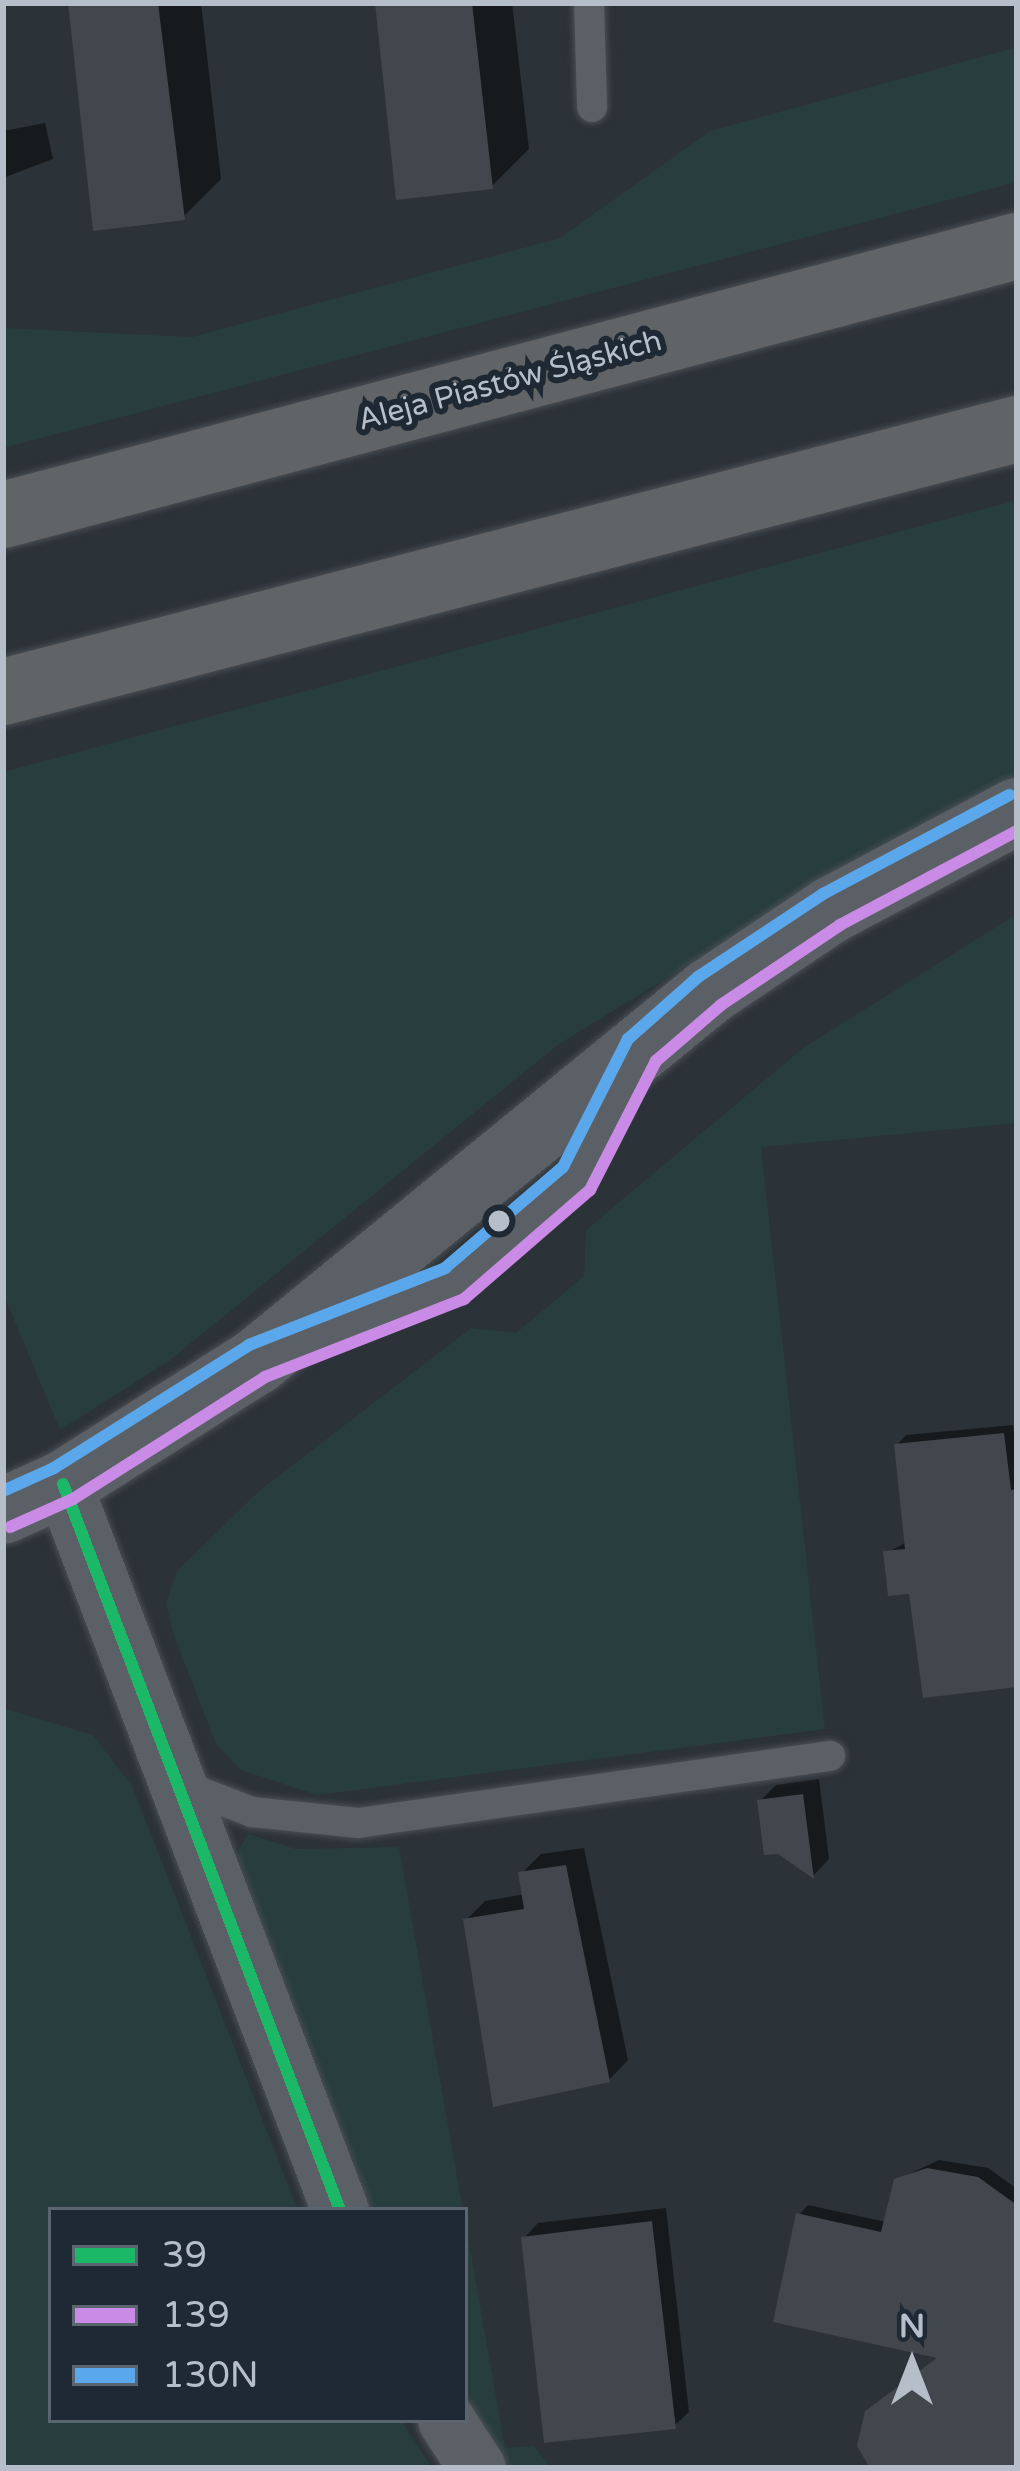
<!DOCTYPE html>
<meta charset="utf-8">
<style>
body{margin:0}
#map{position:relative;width:1020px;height:2471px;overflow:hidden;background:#2b3238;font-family:"Varela Round",sans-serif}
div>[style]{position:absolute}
.green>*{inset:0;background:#283d3e}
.shadow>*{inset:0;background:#0007}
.building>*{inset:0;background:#42474d}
.roads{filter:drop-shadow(0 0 3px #494e53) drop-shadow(0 0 3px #494e53)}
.service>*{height:30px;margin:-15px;padding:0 15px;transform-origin:15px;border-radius:15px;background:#5b6066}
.minor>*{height:57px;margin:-28.5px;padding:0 28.5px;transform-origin:28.5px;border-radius:28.5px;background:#5b6066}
.tertiary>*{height:66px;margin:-33px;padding:0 33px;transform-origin:33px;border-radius:33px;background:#5b6066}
.motorway>*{height:66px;margin:-33px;padding:0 33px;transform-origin:33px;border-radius:33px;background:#606466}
.bus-1>*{height:12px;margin:-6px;padding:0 6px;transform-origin:6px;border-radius:6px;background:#1ab867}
.bus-2>*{height:12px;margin:-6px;padding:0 6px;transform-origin:6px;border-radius:6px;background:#ca8be6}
.bus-3>*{height:12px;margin:-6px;padding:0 6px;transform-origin:6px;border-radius:6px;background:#5aa8eb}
.dots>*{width:33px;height:33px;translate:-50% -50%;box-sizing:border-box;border:6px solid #1e2933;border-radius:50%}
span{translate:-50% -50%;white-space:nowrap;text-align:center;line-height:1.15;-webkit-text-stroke:12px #1e2933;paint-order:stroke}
.street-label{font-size:30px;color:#b5bec9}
.frame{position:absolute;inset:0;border:6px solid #b5bec9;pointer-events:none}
.legend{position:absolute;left:48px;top:2207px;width:420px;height:216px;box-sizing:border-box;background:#1e2933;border:3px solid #5a656f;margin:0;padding:15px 21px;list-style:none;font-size:36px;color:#b5bec9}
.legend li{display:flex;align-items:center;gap:24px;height:60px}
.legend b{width:60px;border:3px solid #5a656f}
.north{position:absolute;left:852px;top:2303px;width:120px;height:120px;-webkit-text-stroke:9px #1e2933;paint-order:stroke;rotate:0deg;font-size:33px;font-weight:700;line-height:48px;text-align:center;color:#b5bec9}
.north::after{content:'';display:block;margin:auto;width:42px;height:54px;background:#b5bec9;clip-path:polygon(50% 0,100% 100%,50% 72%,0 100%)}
</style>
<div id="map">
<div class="green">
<i style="clip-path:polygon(1017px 47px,1017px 182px,3px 448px,3px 328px,192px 337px,560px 238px,710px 131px)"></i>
<i style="clip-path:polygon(1017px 500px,1017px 778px,888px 842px,559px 1044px,170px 1360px,60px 1430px,3px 1293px,3px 772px)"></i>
<i style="clip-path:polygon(1017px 914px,1017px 1123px,761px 1147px,825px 1729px,317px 1795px,241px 1770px,216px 1744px,173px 1633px,166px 1603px,177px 1571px,259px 1491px,471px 1328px,516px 1333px,584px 1276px,586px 1230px,803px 1048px)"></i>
<i style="clip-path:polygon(3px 1708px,93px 1735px,132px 1786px,298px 2210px,51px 2210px,51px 2420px,401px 2420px,432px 2468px,3px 2468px)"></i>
<i style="clip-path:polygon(248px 1834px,296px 1849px,399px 1847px,463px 2210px,365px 2210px,241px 1876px,238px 1850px)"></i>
<i style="clip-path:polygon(465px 2219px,505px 2448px,534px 2446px,551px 2468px,502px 2468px,465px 2414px)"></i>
</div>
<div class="shadow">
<i style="clip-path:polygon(70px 3px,201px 3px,221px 179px,183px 217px)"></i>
<i style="clip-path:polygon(376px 3px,512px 3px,529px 149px,491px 187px)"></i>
<i style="clip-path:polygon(45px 123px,53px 159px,3px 178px,3px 131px)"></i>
<i style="clip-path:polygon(1013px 1425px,1017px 1462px,1017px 1684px,912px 1591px,886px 1553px,907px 1542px,897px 1445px,906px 1435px)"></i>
<i style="clip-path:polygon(819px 1779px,829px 1859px,814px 1875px,779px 1851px,760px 1801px,776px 1785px)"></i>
<i style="clip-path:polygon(584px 1848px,628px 2060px,609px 2080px,466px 1920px,485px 1901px,525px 1894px,522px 1873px,541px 1854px)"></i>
<i style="clip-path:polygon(939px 2160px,988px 2168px,1017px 2189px,1017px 2468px,873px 2468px,941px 2356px,799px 2215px,808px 2205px,886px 2222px,896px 2180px)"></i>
<i style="clip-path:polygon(666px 2208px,689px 2412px,674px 2426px,524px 2238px,538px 2223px)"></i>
</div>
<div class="building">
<i style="clip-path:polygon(68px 3px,158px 3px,185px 220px,93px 231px)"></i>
<i style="clip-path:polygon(375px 3px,472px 3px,493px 189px,396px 200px)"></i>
<i style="clip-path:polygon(1004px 1433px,1011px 1490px,1017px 1489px,1017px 1687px,923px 1698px,909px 1594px,888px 1596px,883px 1551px,905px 1549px,894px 1444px)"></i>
<i style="clip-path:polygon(803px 1794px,814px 1879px,778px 1854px,764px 1855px,757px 1800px)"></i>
<i style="clip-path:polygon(566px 1865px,610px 2082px,493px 2107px,463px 1919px,524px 1909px,518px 1872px)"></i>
<i style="clip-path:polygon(927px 2168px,978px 2177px,1017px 2205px,1017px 2468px,870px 2468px,857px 2446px,865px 2411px,937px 2358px,773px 2322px,796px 2213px,881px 2232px,894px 2179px)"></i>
<i style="clip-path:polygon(652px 2221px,676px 2429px,544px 2443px,521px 2237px)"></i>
</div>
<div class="roads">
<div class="service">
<i style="left:589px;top:3px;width:104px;rotate:88.3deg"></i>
<i style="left:314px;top:1341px;width:151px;rotate:-22.2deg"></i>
<i style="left:454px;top:1284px;width:162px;rotate:-40.8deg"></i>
<i style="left:577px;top:1178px;width:117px;rotate:-61.9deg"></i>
<i style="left:182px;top:1785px;width:75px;rotate:21.1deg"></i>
<i style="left:252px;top:1812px;width:107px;rotate:5.9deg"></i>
<i style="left:358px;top:1823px;width:477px;rotate:-8.1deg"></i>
</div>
<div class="minor">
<i style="left:63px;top:1484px;width:777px;rotate:69.12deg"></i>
<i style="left:446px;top:2420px;width:57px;rotate:57.1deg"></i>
</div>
<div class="tertiary">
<i style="left:3px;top:1511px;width:66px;rotate:-24.2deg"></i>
<i style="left:63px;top:1484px;width:230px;rotate:-32.4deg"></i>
<i style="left:257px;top:1361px;width:585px;rotate:-39.24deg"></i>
<i style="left:710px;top:991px;width:146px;rotate:-33.8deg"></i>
<i style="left:831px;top:910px;width:211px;rotate:-28deg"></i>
</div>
<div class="motorway">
<i style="left:3px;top:515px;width:1049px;rotate:-14.86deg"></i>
<i style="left:3px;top:692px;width:1048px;rotate:-14.54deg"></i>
</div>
</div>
<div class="bus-1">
<i style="left:63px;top:1484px;width:777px;rotate:69.12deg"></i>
</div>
<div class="bus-2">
<i style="left:10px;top:1527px;width:69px;rotate:-24deg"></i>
<i style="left:73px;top:1499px;width:227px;rotate:-32.4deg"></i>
<i style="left:265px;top:1377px;width:214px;rotate:-21.4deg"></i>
<i style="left:464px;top:1299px;width:167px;rotate:-40.9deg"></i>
<i style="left:590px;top:1190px;width:145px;rotate:-62.9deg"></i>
<i style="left:656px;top:1061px;width:86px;rotate:-40.7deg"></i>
<i style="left:721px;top:1005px;width:143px;rotate:-33.9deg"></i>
<i style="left:840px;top:925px;width:200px;rotate:-28deg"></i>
</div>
<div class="bus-3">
<i style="left:3px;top:1491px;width:56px;rotate:-24.3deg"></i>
<i style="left:54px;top:1468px;width:231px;rotate:-32.2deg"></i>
<i style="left:249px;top:1345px;width:211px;rotate:-21.4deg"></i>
<i style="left:445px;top:1268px;width:155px;rotate:-40.6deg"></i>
<i style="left:563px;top:1167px;width:144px;rotate:-63.1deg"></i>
<i style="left:628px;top:1039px;width:94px;rotate:-41.5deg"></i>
<i style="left:698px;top:977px;width:150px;rotate:-33.6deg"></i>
<i style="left:823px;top:894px;width:211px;rotate:-28deg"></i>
</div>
<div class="dots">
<i style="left:499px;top:1221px;background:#b5bec9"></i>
</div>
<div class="street-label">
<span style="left:510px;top:381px;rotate:-15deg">Aleja Piastów Śląskich</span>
</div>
<div class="frame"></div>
<ul class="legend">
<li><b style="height:15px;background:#1ab867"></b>39</li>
<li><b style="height:15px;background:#ca8be6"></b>139</li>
<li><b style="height:15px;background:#5aa8eb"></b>130N</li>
</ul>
<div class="north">N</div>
</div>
